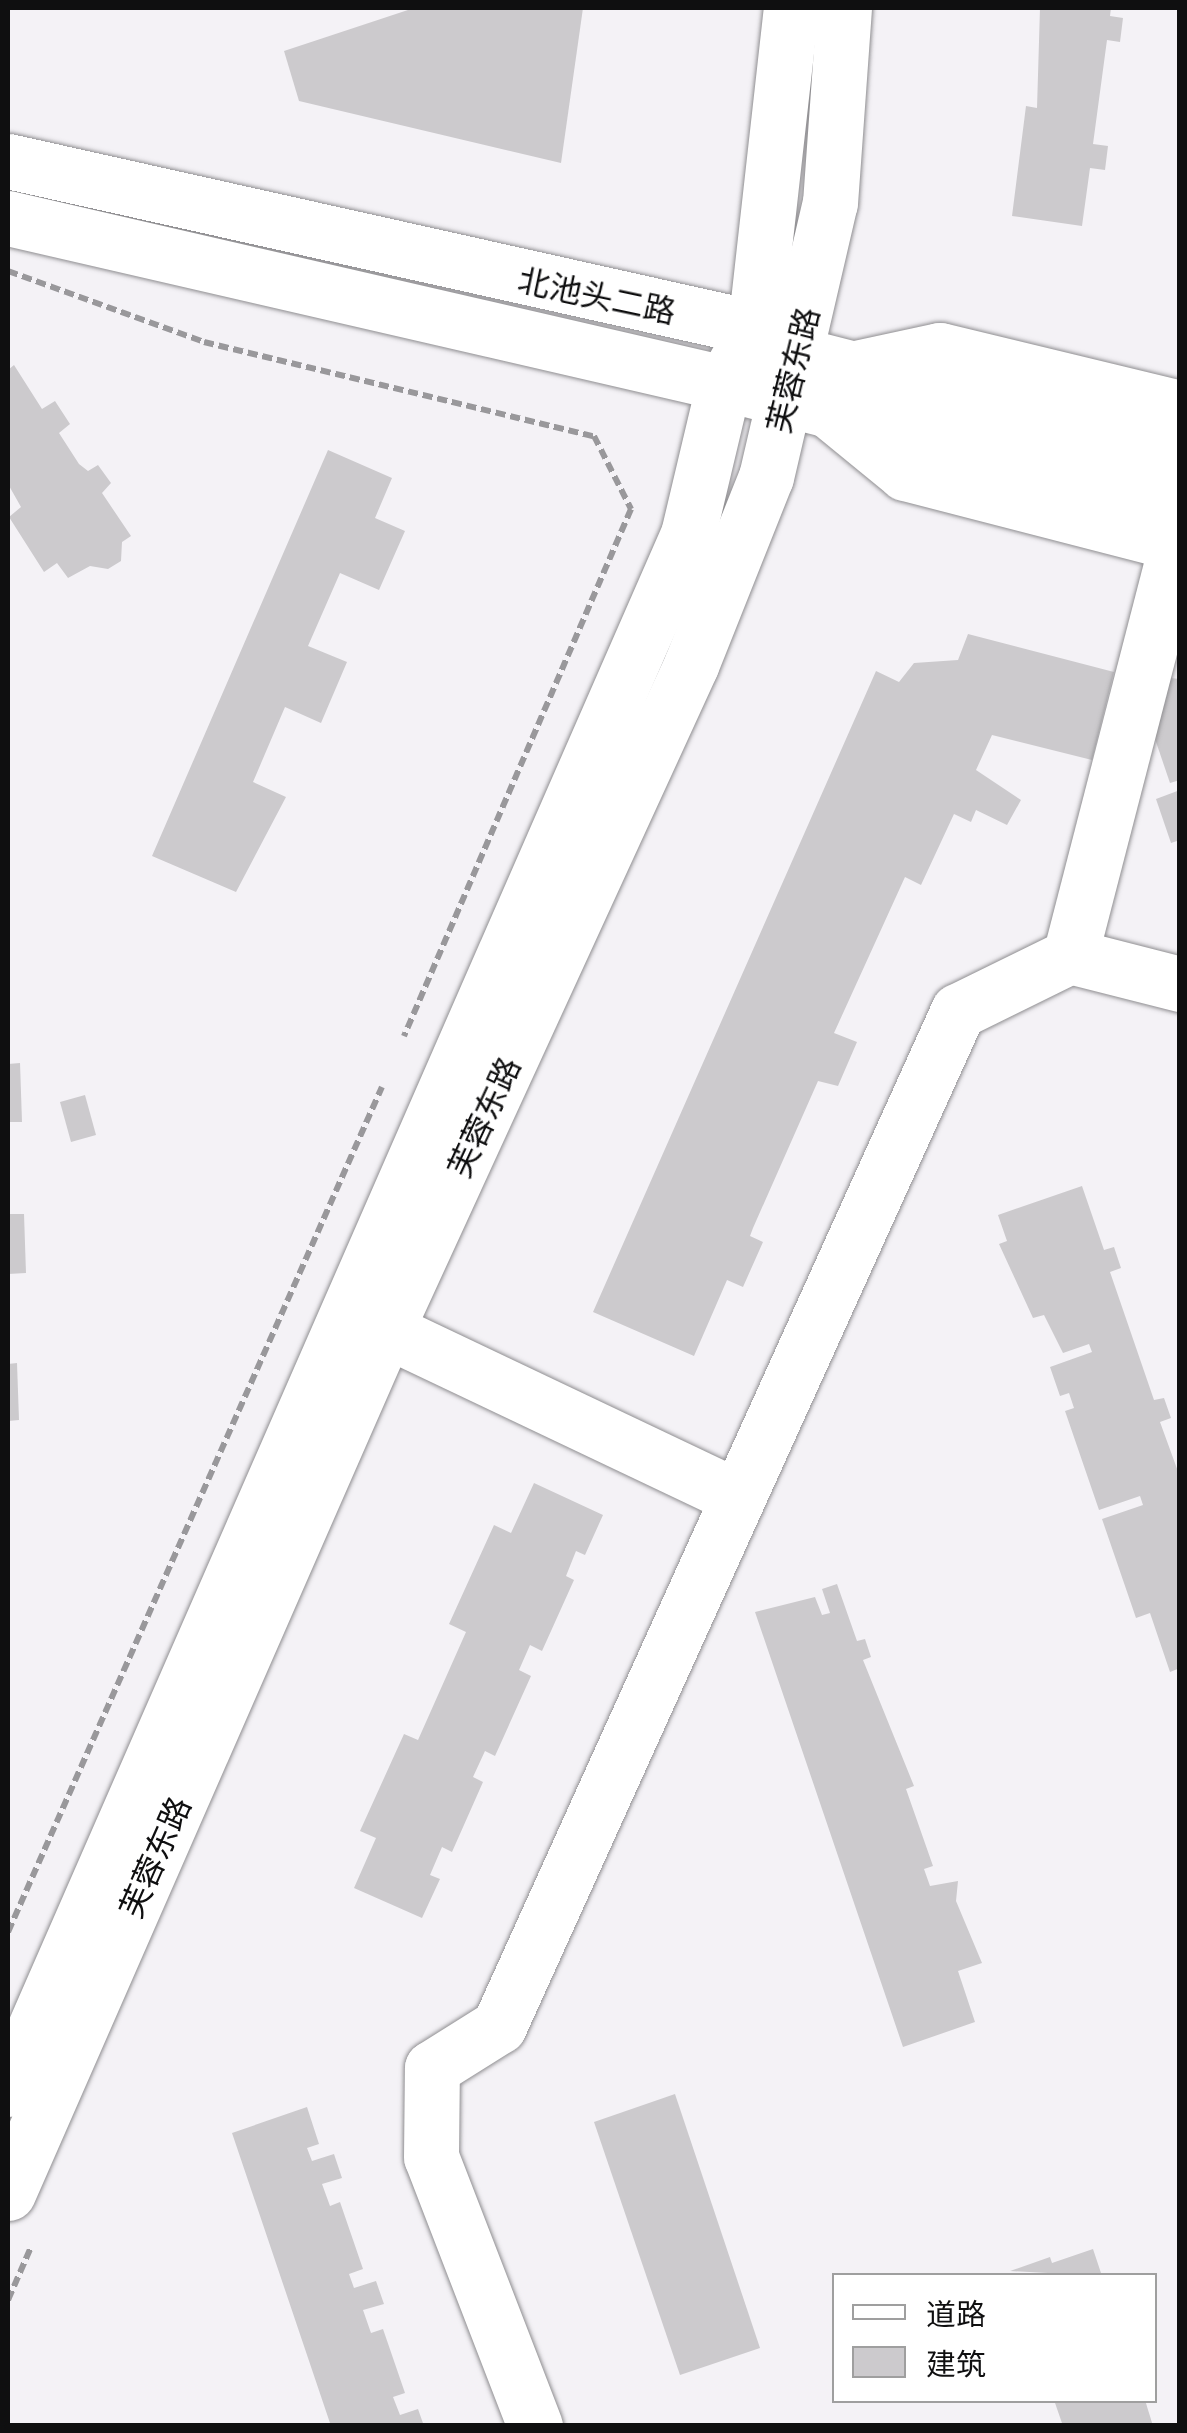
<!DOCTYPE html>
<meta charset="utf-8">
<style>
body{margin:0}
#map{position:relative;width:1187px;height:2433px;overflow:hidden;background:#f4f2f6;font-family:Lato,"Noto Sans SC",sans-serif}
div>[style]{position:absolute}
.building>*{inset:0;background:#cccacd}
.path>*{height:6px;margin-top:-3px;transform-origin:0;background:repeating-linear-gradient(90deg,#99989b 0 10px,transparent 0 15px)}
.roads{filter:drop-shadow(0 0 2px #8f8e91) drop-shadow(0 0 2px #8f8e91)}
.minor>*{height:55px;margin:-27.5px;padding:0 27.5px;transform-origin:27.5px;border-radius:27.5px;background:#fff}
.major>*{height:55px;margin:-27.5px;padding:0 27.5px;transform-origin:27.5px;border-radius:27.5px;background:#fff}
span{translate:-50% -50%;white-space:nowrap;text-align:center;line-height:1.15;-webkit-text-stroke:8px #fff;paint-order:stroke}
.street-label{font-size:32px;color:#0f0f10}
.frame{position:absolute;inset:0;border:10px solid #0f0f10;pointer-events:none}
.legend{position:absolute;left:832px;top:2273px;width:325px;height:130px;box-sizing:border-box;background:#fff;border:2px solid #9f9f9f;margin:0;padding:12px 18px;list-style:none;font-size:30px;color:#0f0f10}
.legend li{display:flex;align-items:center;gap:20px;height:50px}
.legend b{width:50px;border:2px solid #9f9f9f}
</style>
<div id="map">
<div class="building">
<i style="clip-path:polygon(414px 8px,583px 8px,561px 163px,299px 101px,284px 51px)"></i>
<i style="clip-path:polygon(1040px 8px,1111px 8px,1110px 16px,1123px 18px,1120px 42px,1107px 40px,1093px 144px,1108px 146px,1105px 170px,1090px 168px,1082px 226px,1012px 216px,1026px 106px,1037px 108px)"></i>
<i style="clip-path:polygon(14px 365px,42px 409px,55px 401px,70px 424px,59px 433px,79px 464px,88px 471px,98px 465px,111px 483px,102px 493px,131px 536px,122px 542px,121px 561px,108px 569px,90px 566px,68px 578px,57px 563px,44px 572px,9px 517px,21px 507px,8px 484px,8px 370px)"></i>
<i style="clip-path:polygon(328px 450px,392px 478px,375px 518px,405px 531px,379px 590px,340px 573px,308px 646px,347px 662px,321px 723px,285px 707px,253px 782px,286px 797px,236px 892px,152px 856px)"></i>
<i style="clip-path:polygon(968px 634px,1114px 672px,1092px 760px,992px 735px,976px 770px,1021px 800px,1007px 825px,976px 810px,971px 822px,954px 814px,921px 885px,905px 877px,834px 1033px,857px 1042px,838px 1086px,818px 1081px,753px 1228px,750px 1236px,763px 1242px,743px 1287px,727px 1280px,694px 1356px,593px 1312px,876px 671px,899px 682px,914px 663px,958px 660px)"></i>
<i style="clip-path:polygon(1170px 678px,1180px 679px,1180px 780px,1170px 783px,1154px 736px)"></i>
<i style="clip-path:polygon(1180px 790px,1180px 840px,1171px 843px,1156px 799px)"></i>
<i style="clip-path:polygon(20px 1063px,22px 1122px,8px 1122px,8px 1064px)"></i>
<i style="clip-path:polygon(85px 1095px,96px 1135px,71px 1142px,60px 1102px)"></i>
<i style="clip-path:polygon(1082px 1186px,1104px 1250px,1114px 1247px,1121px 1268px,1110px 1272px,1154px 1400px,1164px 1398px,1171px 1418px,1160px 1422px,1180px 1477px,1180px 1668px,1170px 1672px,1150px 1613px,1136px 1618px,1102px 1519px,1143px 1505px,1140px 1496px,1099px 1510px,1065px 1411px,1074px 1408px,1069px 1393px,1060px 1396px,1050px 1367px,1092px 1352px,1089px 1344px,1063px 1353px,1044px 1315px,1033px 1318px,999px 1244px,1007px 1241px,998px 1215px)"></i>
<i style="clip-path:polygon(8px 1214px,24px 1214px,26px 1273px,8px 1274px)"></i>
<i style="clip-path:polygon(17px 1363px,19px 1420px,8px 1421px,8px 1364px)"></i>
<i style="clip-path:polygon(534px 1483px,603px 1515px,585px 1555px,576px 1551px,566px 1576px,574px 1580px,542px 1651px,530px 1645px,519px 1670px,531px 1676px,495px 1756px,485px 1751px,473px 1777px,483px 1782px,452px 1852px,442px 1847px,430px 1875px,440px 1879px,422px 1918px,354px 1888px,376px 1838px,360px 1831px,404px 1734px,418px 1740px,466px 1632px,449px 1624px,494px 1525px,511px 1533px)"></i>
<i style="clip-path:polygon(837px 1584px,857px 1641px,865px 1639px,871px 1657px,863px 1660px,914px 1786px,906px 1789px,933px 1866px,924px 1869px,930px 1886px,958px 1881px,956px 1901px,982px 1963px,958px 1971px,975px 2022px,903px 2047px,755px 1612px,815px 1597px,822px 1615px,830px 1613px,822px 1589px)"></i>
<i style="clip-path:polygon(675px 2094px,760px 2348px,680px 2375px,594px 2122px)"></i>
<i style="clip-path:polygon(307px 2107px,319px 2144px,307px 2148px,312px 2161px,334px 2154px,342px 2178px,322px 2184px,330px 2206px,340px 2202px,363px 2269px,349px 2274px,354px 2288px,376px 2281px,384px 2304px,363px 2310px,371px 2333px,383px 2329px,405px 2393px,393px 2397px,400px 2415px,418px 2409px,424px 2426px,331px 2426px,232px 2133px)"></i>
<i style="clip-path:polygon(1093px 2249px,1102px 2276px,1010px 2271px,1050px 2257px,1052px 2263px)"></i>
<i style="clip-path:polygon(1054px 2400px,1145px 2400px,1153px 2426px,1063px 2426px)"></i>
</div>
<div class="path">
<i style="left:8px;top:271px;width:208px;rotate:19.9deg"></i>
<i style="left:204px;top:342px;width:401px;rotate:13.6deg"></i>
<i style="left:594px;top:436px;width:82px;rotate:63.1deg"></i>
<i style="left:631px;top:509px;width:574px;rotate:113.3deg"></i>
<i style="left:8px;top:1932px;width:924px;rotate:-66.13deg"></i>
<i style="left:8px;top:2300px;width:58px;rotate:-66.5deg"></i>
</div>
<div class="roads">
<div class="minor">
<i style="left:852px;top:369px;width:90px;rotate:-12.2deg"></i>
<i style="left:940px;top:350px;width:247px;rotate:13.6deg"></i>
<i style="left:833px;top:414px;width:93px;rotate:39.3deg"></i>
<i style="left:905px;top:473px;width:284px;rotate:14.5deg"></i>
<i style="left:1070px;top:956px;width:427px;rotate:-75.5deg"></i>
<i style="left:386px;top:1330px;width:386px;rotate:25.4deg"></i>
<i style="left:535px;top:2426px;width:288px;rotate:-111.1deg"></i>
<i style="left:431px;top:2157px;width:89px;rotate:-89.4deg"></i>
<i style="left:432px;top:2068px;width:79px;rotate:-32.1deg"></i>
<i style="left:499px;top:2026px;width:1114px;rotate:-65.67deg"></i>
<i style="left:958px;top:1011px;width:125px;rotate:-26.2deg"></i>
<i style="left:1070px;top:956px;width:114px;rotate:14.3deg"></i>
</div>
<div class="major">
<i style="left:8px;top:161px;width:765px;rotate:12.6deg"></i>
<i style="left:755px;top:328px;width:52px;rotate:31.5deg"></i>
<i style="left:799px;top:355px;width:393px;rotate:14.3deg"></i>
<i style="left:8px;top:218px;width:735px;rotate:12.98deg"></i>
<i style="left:724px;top:383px;width:471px;rotate:14.4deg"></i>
<i style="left:8px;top:2089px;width:1697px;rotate:-66.38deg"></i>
<i style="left:688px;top:534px;width:155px;rotate:-76.6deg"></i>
<i style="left:724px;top:383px;width:63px;rotate:-60.6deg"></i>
<i style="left:755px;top:328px;width:322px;rotate:-83.6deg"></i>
<i style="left:8px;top:2193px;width:942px;rotate:-66.35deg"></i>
<i style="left:386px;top:1330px;width:732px;rotate:-65.36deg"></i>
<i style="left:691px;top:665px;width:202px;rotate:-68.3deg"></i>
<i style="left:766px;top:477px;width:281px;rotate:-76.9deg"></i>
<i style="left:830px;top:203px;width:196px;rotate:-85.9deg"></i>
</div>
</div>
<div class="street-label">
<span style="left:597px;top:296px;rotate:12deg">北池头二路</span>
<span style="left:793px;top:370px;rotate:-76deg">芙蓉东路</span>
<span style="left:484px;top:1117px;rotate:-65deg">芙蓉东路</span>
<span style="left:155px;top:1857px;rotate:-66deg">芙蓉东路</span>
</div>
<div class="frame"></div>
<ul class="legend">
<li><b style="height:12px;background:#fff"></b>道路</li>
<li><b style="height:28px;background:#cccacd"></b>建筑</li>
</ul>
</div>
